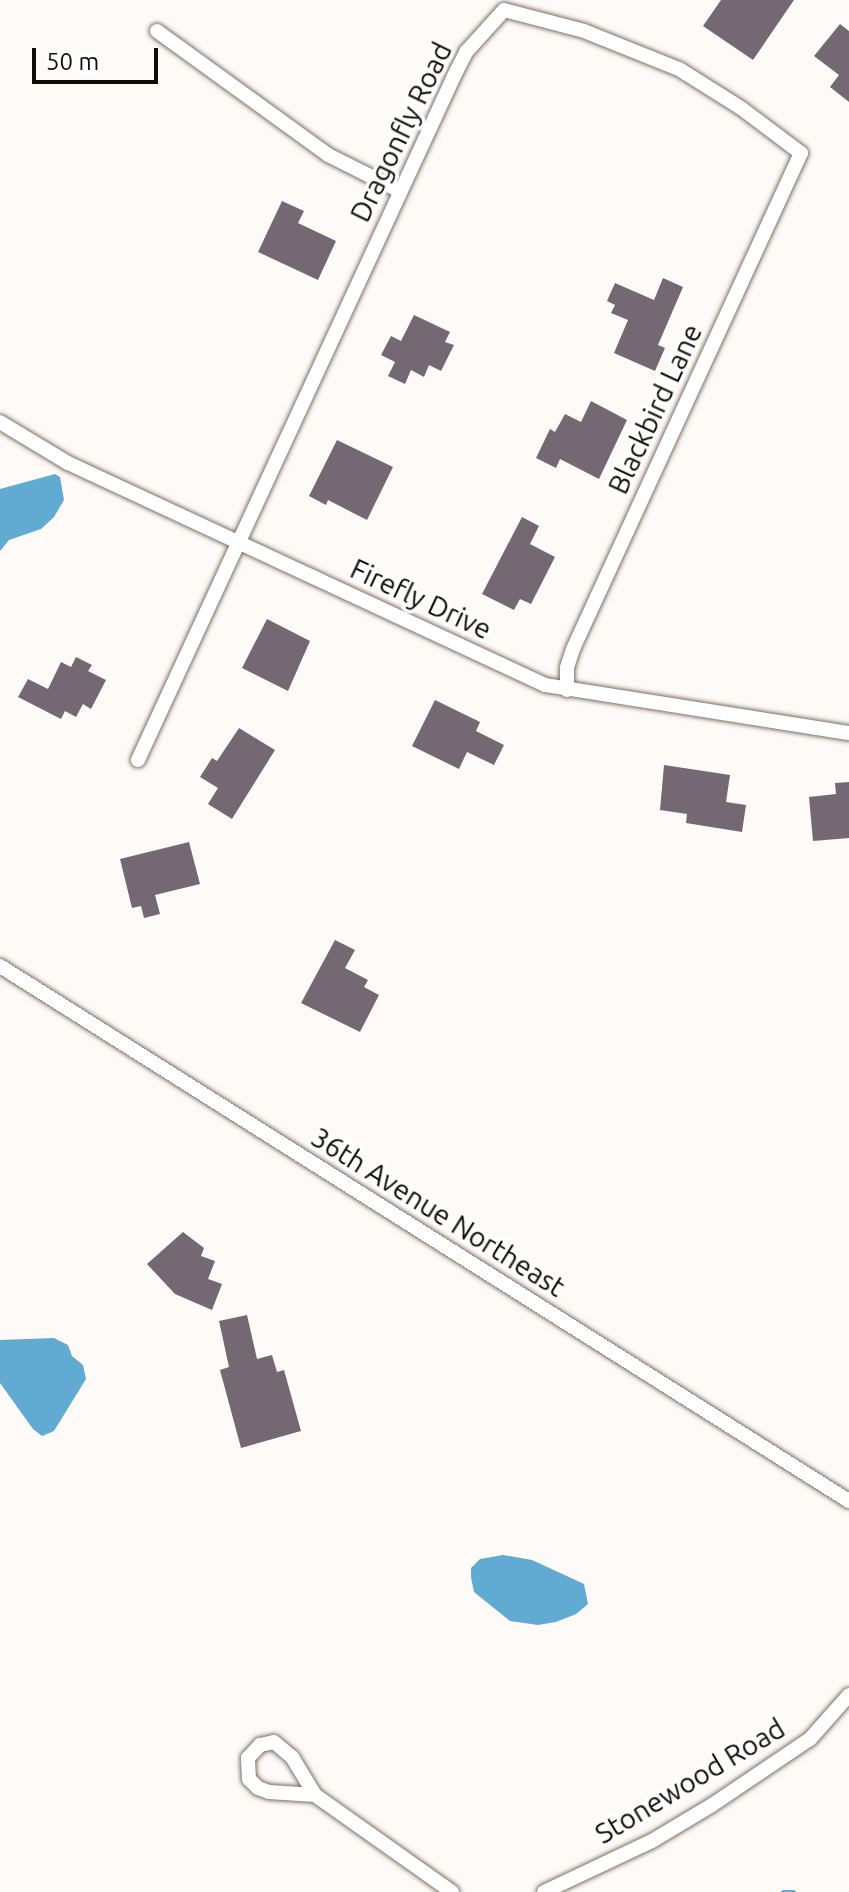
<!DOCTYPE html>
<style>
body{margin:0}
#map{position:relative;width:849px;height:1892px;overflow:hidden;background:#fdfaf7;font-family:Ubuntu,sans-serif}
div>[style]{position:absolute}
.water>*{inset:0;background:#61aad2}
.stream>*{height:5px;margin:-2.5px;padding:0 2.5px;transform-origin:2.5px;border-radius:2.5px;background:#61aad2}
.building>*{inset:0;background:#746873}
.roads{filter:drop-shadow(0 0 2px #7d7066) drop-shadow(0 0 2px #7d7066)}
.minor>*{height:14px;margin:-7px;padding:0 7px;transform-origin:7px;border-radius:7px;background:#fff}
span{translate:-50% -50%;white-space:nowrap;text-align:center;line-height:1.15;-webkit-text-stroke:7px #fff;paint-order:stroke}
.street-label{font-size:28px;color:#110c08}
.scale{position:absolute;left:32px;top:48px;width:126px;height:36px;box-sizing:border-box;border:4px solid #110c08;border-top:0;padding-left:10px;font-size:24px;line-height:28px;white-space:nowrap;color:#110c08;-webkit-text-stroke:6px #fff;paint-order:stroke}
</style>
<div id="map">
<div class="water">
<i style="clip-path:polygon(55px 474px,60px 477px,64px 500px,54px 517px,41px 529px,9px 540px,0 551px,0 489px)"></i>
<i style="clip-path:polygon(54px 1338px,68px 1345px,72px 1356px,83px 1365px,86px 1379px,54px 1431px,42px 1436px,33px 1429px,0 1383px,0 1340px)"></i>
<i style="clip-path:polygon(503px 1555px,532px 1560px,584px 1584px,588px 1604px,576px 1614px,556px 1622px,538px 1625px,510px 1621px,474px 1592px,471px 1577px,471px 1568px,480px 1559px)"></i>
</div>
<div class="stream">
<i style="left:783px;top:1892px;width:10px"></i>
</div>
<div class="building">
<i style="clip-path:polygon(721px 0,794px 0,753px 60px,703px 26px)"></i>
<i style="clip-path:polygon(840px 24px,849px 31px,849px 102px,830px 87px,839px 75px,814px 56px)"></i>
<i style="clip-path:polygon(282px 201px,304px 211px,298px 223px,336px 241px,318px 280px,258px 252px)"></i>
<i style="clip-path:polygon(663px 278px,683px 287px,658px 345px,665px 348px,655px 371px,614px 353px,628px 320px,611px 313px,615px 305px,607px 301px,615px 283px,654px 300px)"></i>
<i style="clip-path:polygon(414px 315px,450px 332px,445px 342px,454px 345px,441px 371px,429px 365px,424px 377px,411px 370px,405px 384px,388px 376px,395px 362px,381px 355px,391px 336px,401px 341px)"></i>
<i style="clip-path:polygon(591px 401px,627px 420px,599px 479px,560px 459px,556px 468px,536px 458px,550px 429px,555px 432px,565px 414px,581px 422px)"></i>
<i style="clip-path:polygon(337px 440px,393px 467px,367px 520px,328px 500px,326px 505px,309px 496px)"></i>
<i style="clip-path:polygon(522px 517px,539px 526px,530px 544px,555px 557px,531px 604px,520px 599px,514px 610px,482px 594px)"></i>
<i style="clip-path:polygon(267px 619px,310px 641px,288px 691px,242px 668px)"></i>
<i style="clip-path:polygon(76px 657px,92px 665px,88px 671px,106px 680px,91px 709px,83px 704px,76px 717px,65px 711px,61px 719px,18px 697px,28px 679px,48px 689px,61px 662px,71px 667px)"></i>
<i style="clip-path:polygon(435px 700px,480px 722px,476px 731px,504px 745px,494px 765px,467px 752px,459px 769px,412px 746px)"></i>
<i style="clip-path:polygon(239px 728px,275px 750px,232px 819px,208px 804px,218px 788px,200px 777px,212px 758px,217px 761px)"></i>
<i style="clip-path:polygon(664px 765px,730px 775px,726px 802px,746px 805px,742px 832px,686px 823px,687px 814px,660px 810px)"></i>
<i style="clip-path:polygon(849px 782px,849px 838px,813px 841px,809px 797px,836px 794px,835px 783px)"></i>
<i style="clip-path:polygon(189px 842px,200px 884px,155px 895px,160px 914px,144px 918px,141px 906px,132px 908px,120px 859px)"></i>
<i style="clip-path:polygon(335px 940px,355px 950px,345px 968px,368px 980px,364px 987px,379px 995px,360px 1032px,301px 1003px)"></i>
<i style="clip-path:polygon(183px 1232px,204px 1248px,201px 1256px,215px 1261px,208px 1279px,222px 1284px,212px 1310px,175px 1294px,147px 1264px)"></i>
<i style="clip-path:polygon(247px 1315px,257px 1359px,272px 1355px,277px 1372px,284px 1370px,301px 1431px,241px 1448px,220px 1370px,229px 1367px,219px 1321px)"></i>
</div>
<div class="roads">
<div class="minor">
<i style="left:157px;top:31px;width:211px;rotate:35.9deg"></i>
<i style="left:328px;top:155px;width:80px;rotate:26.6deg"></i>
<i style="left:0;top:422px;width:79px;rotate:31.1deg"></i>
<i style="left:68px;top:463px;width:526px;rotate:24.96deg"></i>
<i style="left:545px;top:685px;width:308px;rotate:9deg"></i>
<i style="left:138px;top:760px;width:753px;rotate:-65.2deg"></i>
<i style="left:454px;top:76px;width:28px;rotate:-63deg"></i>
<i style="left:467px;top:51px;width:55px;rotate:-47.9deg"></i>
<i style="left:504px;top:10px;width:83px;rotate:14.7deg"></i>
<i style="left:584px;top:31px;width:102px;rotate:21.8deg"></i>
<i style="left:679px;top:69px;width:73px;rotate:32.2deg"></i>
<i style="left:741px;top:108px;width:75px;rotate:36.9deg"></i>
<i style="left:801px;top:153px;width:546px;rotate:114.69deg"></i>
<i style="left:573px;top:649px;width:20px;rotate:108deg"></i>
<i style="left:567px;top:668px;width:22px;rotate:90deg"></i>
<i style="left:0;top:966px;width:1004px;rotate:32.22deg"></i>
<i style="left:315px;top:1795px;width:46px;rotate:-176.3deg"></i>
<i style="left:269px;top:1792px;width:12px;rotate:-160deg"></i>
<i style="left:258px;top:1788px;width:13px;rotate:-135deg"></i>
<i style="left:249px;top:1779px;width:21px;rotate:-93deg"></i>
<i style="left:248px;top:1758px;width:18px;rotate:-47deg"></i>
<i style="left:260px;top:1745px;width:14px;rotate:-12deg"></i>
<i style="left:274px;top:1742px;width:23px;rotate:40deg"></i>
<i style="left:292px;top:1757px;width:44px;rotate:58.8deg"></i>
<i style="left:315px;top:1795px;width:168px;rotate:35.3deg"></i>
<i style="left:544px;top:1892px;width:119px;rotate:-25.3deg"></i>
<i style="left:652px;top:1841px;width:70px;rotate:-31deg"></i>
<i style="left:712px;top:1805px;width:118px;rotate:-34deg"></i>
<i style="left:810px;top:1739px;width:59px;rotate:-48.4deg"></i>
</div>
</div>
<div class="street-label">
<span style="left:401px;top:132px;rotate:-64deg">Dragonfly Road</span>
<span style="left:655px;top:409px;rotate:-65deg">Blackbird Lane</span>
<span style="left:421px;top:599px;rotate:25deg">Firefly Drive</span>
<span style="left:438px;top:1212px;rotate:32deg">36th Avenue Northeast</span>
<span style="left:690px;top:1781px;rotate:-31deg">Stonewood Road</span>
</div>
<div class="scale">50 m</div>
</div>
